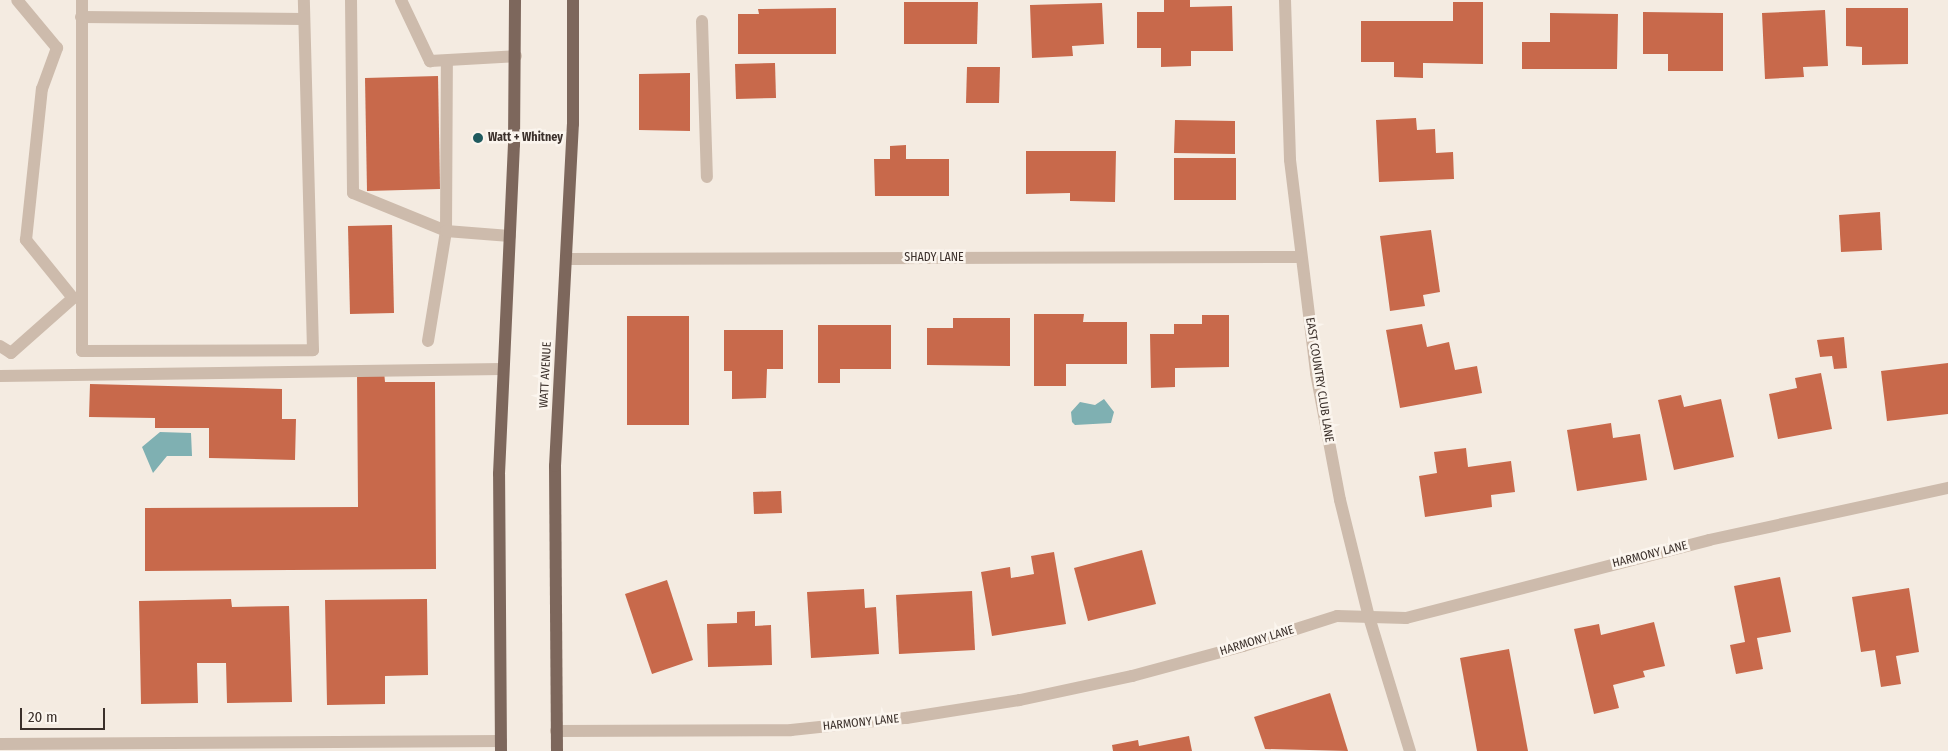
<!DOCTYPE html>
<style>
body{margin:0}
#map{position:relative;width:1948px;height:751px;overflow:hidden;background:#f4ebe1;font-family:"Fira Sans Condensed",sans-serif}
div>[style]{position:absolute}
.water>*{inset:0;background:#7fb0b2}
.building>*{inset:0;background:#c8694b}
.lane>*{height:12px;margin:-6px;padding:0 6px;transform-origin:6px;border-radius:6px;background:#cdbbac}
.street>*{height:12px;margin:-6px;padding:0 6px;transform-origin:6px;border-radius:6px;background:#cdbbac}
.primary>*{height:12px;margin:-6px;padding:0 6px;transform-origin:6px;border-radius:6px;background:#7d675c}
.dots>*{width:14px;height:14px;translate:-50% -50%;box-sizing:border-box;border:2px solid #fbf5ee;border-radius:50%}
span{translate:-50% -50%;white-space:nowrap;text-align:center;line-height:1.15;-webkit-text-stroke:5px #fbf5ee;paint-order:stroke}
.poi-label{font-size:12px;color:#3b302b;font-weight:700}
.left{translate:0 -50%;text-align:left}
.street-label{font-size:12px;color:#3b302b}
.scale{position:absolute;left:20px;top:708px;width:85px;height:22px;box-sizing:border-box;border:2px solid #3b302b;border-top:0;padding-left:6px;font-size:15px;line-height:18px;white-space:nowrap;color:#3b302b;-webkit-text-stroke:4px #fbf5ee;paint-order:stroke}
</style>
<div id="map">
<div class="water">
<i style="clip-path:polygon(1104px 399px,1114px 412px,1111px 423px,1075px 425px,1072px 422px,1071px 412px,1080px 402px,1095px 405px)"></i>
<i style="clip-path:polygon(160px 432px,191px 433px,192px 456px,167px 456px,153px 473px,142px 447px)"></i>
</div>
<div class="building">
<i style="clip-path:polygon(1164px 0,1190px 0,1190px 7px,1232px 6px,1233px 51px,1191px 51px,1191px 66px,1161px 67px,1161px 48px,1137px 48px,1137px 12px,1164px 12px)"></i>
<i style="clip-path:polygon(904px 2px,978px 2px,977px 44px,904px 44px)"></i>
<i style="clip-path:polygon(1453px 2px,1483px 2px,1483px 64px,1423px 63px,1423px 78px,1394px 77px,1394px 62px,1361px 62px,1361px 21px,1453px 21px)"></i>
<i style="clip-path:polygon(1102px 3px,1104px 44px,1072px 46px,1073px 56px,1032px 58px,1030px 5px)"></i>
<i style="clip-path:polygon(836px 8px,836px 54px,738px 54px,738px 14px,759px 14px,758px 9px)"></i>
<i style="clip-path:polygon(1846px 8px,1908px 8px,1908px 64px,1862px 65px,1862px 47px,1846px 46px)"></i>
<i style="clip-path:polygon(1825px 10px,1828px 66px,1803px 67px,1804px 77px,1765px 79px,1762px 13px)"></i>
<i style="clip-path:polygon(1643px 12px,1723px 13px,1723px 71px,1668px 71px,1668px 54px,1643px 54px)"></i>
<i style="clip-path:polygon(1550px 13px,1618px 14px,1617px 69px,1522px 69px,1522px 42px,1550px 42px)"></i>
<i style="clip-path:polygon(775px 63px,776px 98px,736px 99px,735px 64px)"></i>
<i style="clip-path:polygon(967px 67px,1000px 67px,999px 103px,966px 103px)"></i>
<i style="clip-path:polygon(690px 73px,690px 131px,639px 130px,639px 74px)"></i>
<i style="clip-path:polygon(438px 76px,440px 189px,367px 191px,365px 78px)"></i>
<i style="clip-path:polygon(1416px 118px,1417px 130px,1435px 129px,1436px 153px,1453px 152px,1454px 179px,1379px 182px,1376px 120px)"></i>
<i style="clip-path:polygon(1175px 120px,1235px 121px,1235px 154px,1174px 153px)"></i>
<i style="clip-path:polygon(906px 145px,906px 159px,949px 159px,949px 196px,875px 196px,874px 159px,890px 159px,890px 146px)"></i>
<i style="clip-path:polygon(1026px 151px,1116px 151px,1115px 202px,1070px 201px,1070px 193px,1026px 194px)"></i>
<i style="clip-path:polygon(1174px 158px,1236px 158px,1236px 200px,1174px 200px)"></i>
<i style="clip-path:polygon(1880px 212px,1882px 250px,1841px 252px,1839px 215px)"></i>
<i style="clip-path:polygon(392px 225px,394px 313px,350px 314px,348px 226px)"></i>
<i style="clip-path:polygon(1431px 230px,1440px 292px,1423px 295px,1425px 306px,1390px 311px,1380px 236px)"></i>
<i style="clip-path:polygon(1034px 314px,1084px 314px,1083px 322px,1127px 322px,1127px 364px,1066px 364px,1066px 386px,1034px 386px)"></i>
<i style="clip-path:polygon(1202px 315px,1229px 315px,1229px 367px,1175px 368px,1175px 387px,1151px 388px,1150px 334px,1174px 334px,1174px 324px,1202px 324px)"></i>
<i style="clip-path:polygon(627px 316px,689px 316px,689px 425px,627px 425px)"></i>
<i style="clip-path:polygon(953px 318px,1010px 318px,1010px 366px,927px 365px,927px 328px,953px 328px)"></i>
<i style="clip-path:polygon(1422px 324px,1427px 347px,1449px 342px,1455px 370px,1477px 366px,1482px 393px,1400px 408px,1386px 330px)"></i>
<i style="clip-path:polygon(818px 325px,891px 325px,891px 369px,840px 369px,840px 383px,818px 383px)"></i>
<i style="clip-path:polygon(724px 330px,783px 330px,783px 369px,767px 369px,766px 398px,732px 399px,732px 371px,724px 371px)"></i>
<i style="clip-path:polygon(1844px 337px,1847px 368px,1834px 369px,1832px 356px,1820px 357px,1817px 340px)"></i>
<i style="clip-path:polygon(1948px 363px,1948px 414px,1887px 421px,1881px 371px)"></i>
<i style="clip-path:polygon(384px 371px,385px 382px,435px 382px,436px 569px,145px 571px,145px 508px,358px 507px,357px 372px)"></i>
<i style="clip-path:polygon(1821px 373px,1832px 429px,1778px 439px,1769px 394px,1797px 388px,1795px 378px)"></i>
<i style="clip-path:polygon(90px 384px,282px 389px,282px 419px,296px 419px,295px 460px,209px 458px,209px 428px,155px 428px,155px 418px,89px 417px)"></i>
<i style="clip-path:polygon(1681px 395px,1684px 407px,1721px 399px,1734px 457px,1674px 470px,1658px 400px)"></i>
<i style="clip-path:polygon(1611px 423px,1613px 438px,1640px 434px,1647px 480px,1577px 491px,1567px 430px)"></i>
<i style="clip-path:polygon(1466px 448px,1468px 467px,1511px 461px,1515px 492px,1491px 495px,1492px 507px,1425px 517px,1419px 476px,1437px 473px,1434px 452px)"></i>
<i style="clip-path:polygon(781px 491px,782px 513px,754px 514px,753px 492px)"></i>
<i style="clip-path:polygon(1142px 550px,1156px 604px,1088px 621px,1074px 568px)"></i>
<i style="clip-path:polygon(1054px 552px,1066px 624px,992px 636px,981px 572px,1010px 567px,1011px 578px,1034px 574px,1031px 556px)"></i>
<i style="clip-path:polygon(1780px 577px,1791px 632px,1757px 638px,1763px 669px,1736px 674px,1730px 645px,1745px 642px,1734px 586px)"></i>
<i style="clip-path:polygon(667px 580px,693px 660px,652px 674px,625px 594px)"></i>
<i style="clip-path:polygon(1909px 588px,1919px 652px,1896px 656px,1901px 684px,1881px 687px,1875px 650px,1861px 652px,1852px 597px)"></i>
<i style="clip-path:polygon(864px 589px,865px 608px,876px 607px,879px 654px,811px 658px,807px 592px)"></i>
<i style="clip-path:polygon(972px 591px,975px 650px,899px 654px,896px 595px)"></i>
<i style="clip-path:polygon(231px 599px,232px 607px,289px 606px,292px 702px,227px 703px,226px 663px,197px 663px,198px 703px,141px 704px,139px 601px)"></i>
<i style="clip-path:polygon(427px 599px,428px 675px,385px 676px,385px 704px,327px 705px,325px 600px)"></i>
<i style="clip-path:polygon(755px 611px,755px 626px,771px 625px,772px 665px,708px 667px,707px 624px,737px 623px,737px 612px)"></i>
<i style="clip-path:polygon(1654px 622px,1665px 666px,1643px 671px,1645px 677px,1613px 685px,1619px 708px,1594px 714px,1574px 629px,1599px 624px,1601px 635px)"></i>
<i style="clip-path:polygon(1509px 649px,1528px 751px,1477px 751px,1460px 658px)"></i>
<i style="clip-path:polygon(1330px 693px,1348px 751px,1265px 749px,1254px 717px)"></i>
<i style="clip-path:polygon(1189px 736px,1192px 751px,1113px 751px,1112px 745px,1138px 740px,1139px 746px)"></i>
</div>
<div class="lane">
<i style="left:82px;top:0;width:351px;rotate:90deg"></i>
<i style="left:82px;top:351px;width:231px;rotate:-0.2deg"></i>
<i style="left:313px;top:350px;width:350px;rotate:-91.5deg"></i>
<i style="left:351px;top:0;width:193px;rotate:89.4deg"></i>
<i style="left:353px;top:193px;width:100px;rotate:22.2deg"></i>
<i style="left:446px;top:231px;width:170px;rotate:-89.7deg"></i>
<i style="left:401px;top:0;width:68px;rotate:64.6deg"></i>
<i style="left:430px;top:61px;width:86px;rotate:-3.3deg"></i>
<i style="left:81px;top:17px;width:223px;rotate:0.5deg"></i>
<i style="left:702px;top:21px;width:156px;rotate:88.2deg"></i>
<i style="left:428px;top:341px;width:111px;rotate:-80.7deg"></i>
<i style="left:446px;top:231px;width:64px;rotate:4.5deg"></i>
<i style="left:0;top:346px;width:13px;rotate:32deg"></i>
<i style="left:11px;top:353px;width:83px;rotate:-41.6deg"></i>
<i style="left:73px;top:298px;width:75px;rotate:-129deg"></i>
<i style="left:26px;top:240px;width:152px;rotate:-84deg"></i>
<i style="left:42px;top:89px;width:44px;rotate:-69.9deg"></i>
<i style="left:57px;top:48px;width:62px;rotate:-129.8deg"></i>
<i style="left:0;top:376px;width:502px;rotate:-0.8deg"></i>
<i style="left:0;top:744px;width:501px;rotate:-0.34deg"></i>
</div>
<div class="street">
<i style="left:1285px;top:0;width:160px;rotate:88.2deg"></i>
<i style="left:1290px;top:160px;width:215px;rotate:83deg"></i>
<i style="left:1316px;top:373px;width:129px;rotate:79.3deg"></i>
<i style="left:1340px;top:500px;width:121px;rotate:76.1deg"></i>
<i style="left:1369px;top:617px;width:140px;rotate:73deg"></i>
<i style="left:567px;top:259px;width:733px;rotate:-0.16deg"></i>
<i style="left:556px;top:731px;width:235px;rotate:-0.2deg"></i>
<i style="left:791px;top:730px;width:116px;rotate:-6deg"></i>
<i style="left:906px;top:718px;width:115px;rotate:-9deg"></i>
<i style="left:1020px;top:700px;width:115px;rotate:-12.1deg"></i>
<i style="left:1132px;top:676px;width:115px;rotate:-15.1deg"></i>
<i style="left:1243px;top:646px;width:99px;rotate:-17.7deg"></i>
<i style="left:1337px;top:616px;width:69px;rotate:1.7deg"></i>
<i style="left:1406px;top:618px;width:313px;rotate:-14.4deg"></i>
<i style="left:1709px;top:540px;width:245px;rotate:-12.3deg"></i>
</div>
<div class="primary">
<i style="left:501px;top:751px;width:277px;rotate:-90.4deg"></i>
<i style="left:499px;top:474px;width:329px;rotate:-87.4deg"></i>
<i style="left:514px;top:145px;width:145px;rotate:-89.6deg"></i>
<i style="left:557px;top:751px;width:285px;rotate:-90.4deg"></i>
<i style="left:555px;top:466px;width:342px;rotate:-87deg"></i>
<i style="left:573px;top:124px;width:124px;rotate:-90deg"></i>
</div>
<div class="dots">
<i style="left:478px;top:138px;background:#1f5a5e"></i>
</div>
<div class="poi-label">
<span class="left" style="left:488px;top:138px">Watt + Whitney</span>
</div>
<div class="street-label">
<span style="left:934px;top:258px">SHADY LANE</span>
<span style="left:546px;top:375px;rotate:-87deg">WATT AVENUE</span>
<span style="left:1319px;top:380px;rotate:81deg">EAST COUNTRY CLUB LANE</span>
<span style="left:1650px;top:555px;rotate:-14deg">HARMONY LANE</span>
<span style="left:1257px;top:641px;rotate:-17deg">HARMONY LANE</span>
<span style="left:861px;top:723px;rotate:-6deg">HARMONY LANE</span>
</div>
<div class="scale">20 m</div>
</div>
